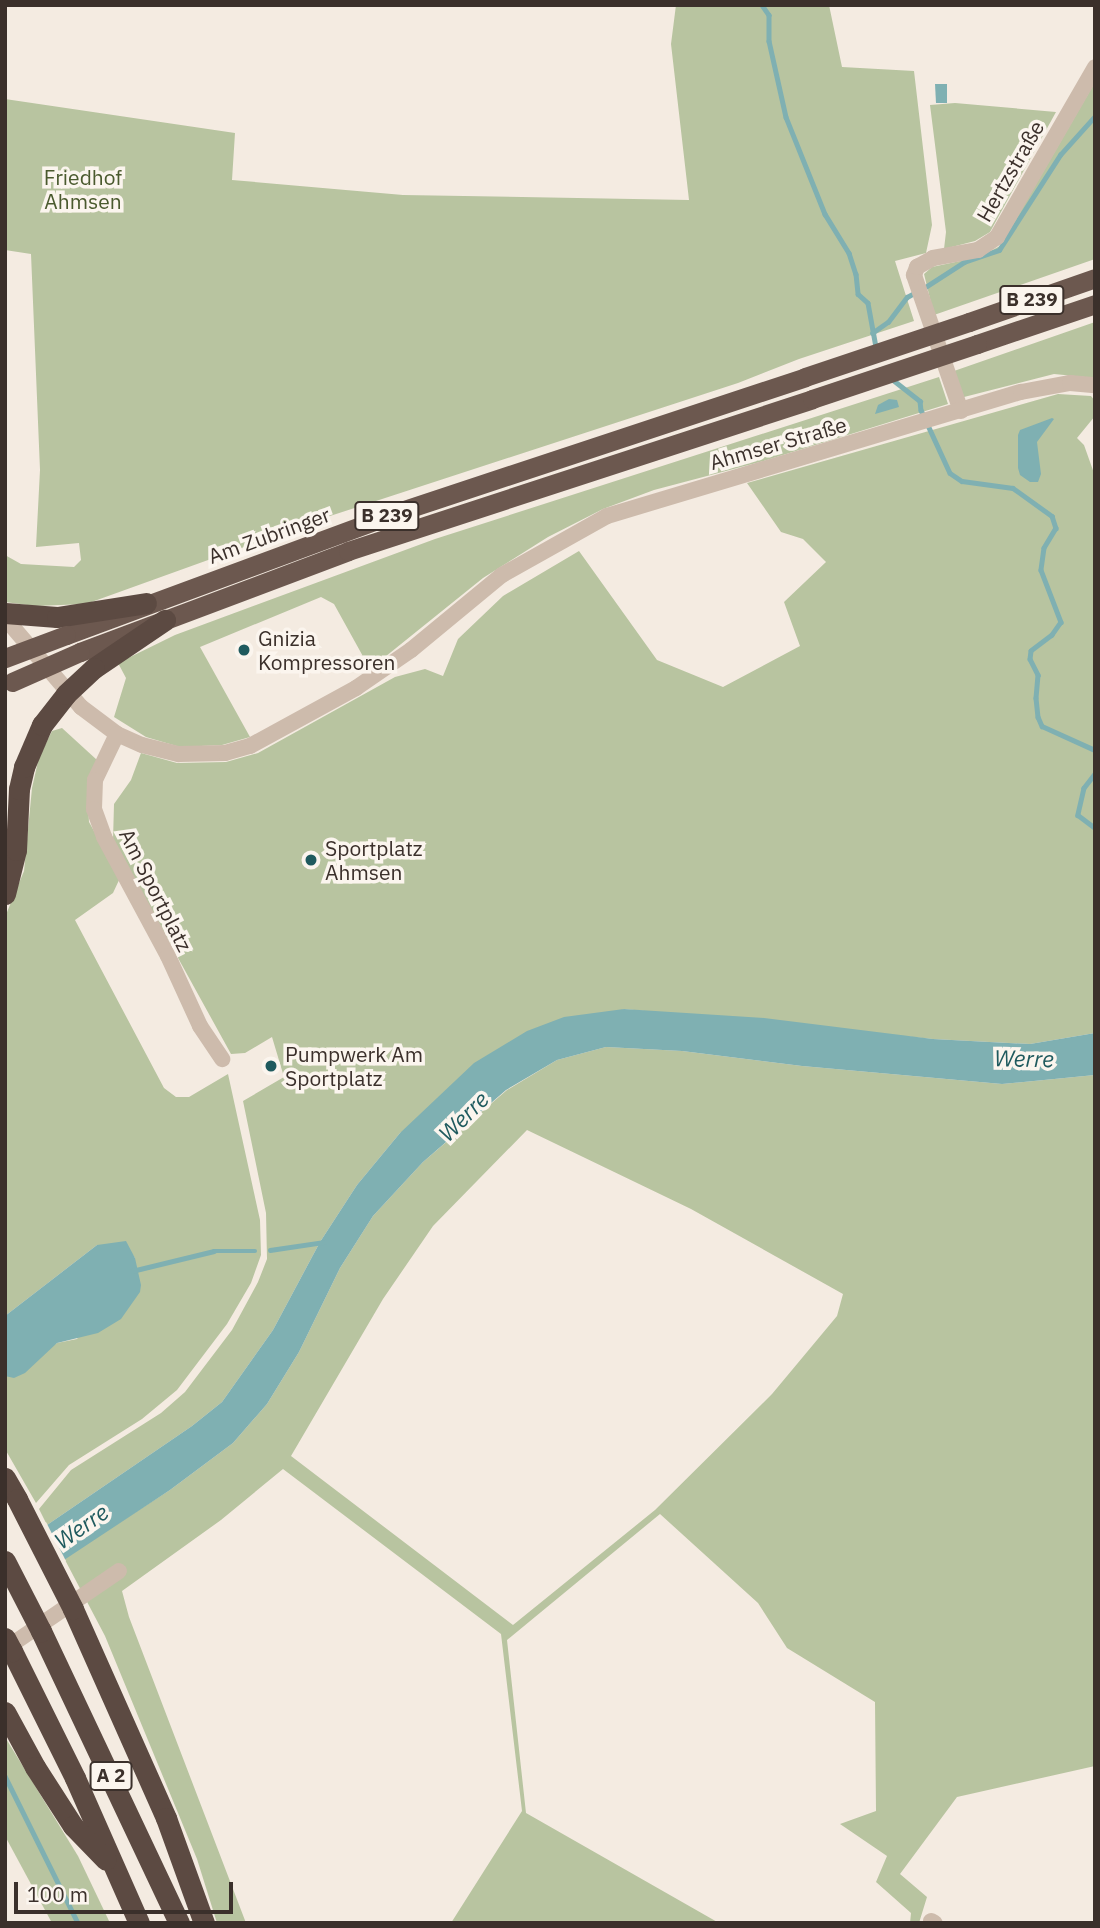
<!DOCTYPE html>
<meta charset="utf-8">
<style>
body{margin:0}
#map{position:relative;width:1100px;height:1928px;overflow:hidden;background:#f4ebe1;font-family:"IBM Plex Sans",sans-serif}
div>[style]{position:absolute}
.green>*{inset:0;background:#b8c4a0}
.water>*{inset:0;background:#7fb0b2}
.pier>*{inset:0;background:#f4ebe1}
.stream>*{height:4.5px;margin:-2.25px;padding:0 2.25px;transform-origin:2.25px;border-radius:2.25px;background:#7fb0b2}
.minor>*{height:16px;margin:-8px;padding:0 8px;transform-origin:8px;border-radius:8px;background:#cdbbac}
.trunk>*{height:19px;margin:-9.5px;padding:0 9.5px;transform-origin:9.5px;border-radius:9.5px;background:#6c584f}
.motorway>*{height:21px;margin:-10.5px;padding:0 10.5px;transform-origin:10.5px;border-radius:10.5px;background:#5c4a42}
.trunk-bridge>*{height:19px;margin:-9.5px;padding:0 9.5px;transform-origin:9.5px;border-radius:9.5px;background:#6c584f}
.motorway-bridge>*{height:21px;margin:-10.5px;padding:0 10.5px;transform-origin:10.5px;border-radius:10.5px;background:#5c4a42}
.dots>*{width:19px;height:19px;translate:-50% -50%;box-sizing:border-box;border:4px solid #fbf5ee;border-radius:50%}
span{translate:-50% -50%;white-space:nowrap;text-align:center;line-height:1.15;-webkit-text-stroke:7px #fbf5ee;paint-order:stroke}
.shield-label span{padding:2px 5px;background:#fbf5ee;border:2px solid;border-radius:5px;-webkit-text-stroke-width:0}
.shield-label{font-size:19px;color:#3b302b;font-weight:700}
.street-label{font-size:21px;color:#3b302b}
.park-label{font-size:21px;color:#4a5a2e}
.poi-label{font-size:21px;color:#3b302b}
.left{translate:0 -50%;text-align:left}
.water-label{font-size:23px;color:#1f5a5e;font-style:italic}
.frame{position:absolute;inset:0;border:7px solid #3b302b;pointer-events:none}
.scale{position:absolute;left:14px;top:1882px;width:219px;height:32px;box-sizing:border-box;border:4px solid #3b302b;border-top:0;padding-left:9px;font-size:21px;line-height:24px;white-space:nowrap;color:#3b302b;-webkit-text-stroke:5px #fbf5ee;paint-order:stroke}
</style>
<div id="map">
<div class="green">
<i style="clip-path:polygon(676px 5px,829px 5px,842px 67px,914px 71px,932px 225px,926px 253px,895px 261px,914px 321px,799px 359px,738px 383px,330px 516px,86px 604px,35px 606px,5px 602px,5px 555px,21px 564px,74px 567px,81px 560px,79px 543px,36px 547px,40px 470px,31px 254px,5px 250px,5px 99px,235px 133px,232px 180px,403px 195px,689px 200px,671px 44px)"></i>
<i style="clip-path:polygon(1095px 82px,1095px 259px,934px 315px,924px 274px,932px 267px,979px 257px,1000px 246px)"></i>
<i style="clip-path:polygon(955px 103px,1056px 112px,990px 232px,975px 241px,944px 249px,946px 232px,930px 105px)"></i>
<i style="clip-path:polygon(1095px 322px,1095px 378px,1054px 374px,964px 397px,954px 371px)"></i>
<i style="clip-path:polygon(939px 377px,948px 404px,760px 462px,654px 490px,603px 509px,548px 537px,483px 578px,370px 669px,334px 604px,321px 597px,200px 647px,250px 737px,222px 745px,180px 747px,146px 737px,114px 717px,126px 678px,118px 663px,175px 635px,435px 539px)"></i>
<i style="clip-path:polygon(1058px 394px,1091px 396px,1095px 401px,1095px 416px,1077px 438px,1084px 445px,1095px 476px,1095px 1033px,1030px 1044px,933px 1039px,624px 1009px,400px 1133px,357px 1185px,320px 1242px,273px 1330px,222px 1402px,192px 1426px,47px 1525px,39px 1509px,71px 1470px,161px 1413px,185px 1392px,232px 1330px,258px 1282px,267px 1259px,266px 1213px,243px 1101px,284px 1077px,272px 1037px,245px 1053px,231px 1054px,113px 840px,114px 804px,131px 780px,141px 753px,177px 763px,226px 762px,258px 753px,395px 677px,425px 669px,443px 676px,458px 639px,503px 596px,579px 551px,657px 660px,723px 687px,800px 646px,784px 602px,826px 562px,803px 539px,781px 532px,747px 483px)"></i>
<i style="clip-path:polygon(62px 728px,97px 760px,88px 804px,89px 822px,120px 878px,113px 893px,75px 920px,164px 1088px,176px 1097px,189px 1097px,228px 1074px,260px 1220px,261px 1255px,251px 1283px,227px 1324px,177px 1390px,142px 1419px,69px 1465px,36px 1503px,5px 1449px,5px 1376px,57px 1343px,77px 1339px,135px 1258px,132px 1254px,97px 1245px,5px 1316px,5px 917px,24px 871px,32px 788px,39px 757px,52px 731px)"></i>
<i style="clip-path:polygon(evenodd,606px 1047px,682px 1051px,802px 1066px,1002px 1084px,1095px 1075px,1095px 1766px,957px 1797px,900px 1874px,927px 1897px,919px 1923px,910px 1923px,911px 1913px,876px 1882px,887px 1856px,840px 1824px,876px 1811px,875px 1702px,787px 1648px,758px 1603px,660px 1514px,507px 1640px,526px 1813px,719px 1923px,451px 1923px,522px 1811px,501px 1634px,283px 1469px,221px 1520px,122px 1591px,129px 1617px,246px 1923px,217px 1923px,197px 1859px,105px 1636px,64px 1558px,170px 1490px,233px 1443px,267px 1404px,299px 1352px,340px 1268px,373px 1216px,423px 1162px,507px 1090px,557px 1060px,606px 1047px,527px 1130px,691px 1209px,843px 1294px,837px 1316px,772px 1394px,655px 1510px,513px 1625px,291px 1456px,383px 1299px,433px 1226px,527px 1130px)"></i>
<i style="clip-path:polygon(5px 1737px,78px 1856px,110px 1923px,52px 1923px,5px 1836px)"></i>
</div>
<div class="water">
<i style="clip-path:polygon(947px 84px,947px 103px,936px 103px,935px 84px)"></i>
<i style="clip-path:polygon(889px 399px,897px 400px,899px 407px,875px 414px,878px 405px)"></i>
<i style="clip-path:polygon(1052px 418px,1054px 419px,1037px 442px,1041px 474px,1038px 482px,1030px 482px,1020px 475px,1018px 468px,1018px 435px,1020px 430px)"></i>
<i style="clip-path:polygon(624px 1009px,764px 1018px,933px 1039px,1030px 1044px,1095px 1033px,1095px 1075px,1002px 1084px,802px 1066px,682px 1051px,606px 1047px,557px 1060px,506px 1090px,423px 1162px,373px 1216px,340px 1268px,299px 1352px,267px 1404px,233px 1443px,170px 1490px,5px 1599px,47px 1525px,192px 1426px,222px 1402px,273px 1330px,320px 1242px,357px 1185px,400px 1133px,474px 1063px,527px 1031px,564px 1017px)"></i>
<i style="clip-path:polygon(126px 1241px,135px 1258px,141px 1285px,140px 1292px,121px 1319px,98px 1333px,57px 1343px,25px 1373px,14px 1378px,5px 1376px,5px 1316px,97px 1245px)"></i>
</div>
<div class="pier">
<i style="clip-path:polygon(46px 1522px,66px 1561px,5px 1603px,5px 1551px)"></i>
</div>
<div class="stream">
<i style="left:762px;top:5px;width:12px;rotate:55deg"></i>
<i style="left:769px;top:15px;width:26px;rotate:90deg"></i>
<i style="left:769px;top:41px;width:78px;rotate:77.4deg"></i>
<i style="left:786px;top:117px;width:105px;rotate:68.1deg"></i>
<i style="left:825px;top:214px;width:46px;rotate:58.4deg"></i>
<i style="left:849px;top:253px;width:22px;rotate:72deg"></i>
<i style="left:856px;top:274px;width:20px;rotate:84deg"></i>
<i style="left:858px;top:294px;width:13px;rotate:42deg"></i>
<i style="left:868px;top:303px;width:45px;rotate:79.7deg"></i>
<i style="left:924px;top:288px;width:48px;rotate:-33deg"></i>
<i style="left:964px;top:262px;width:37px;rotate:-19deg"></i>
<i style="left:999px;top:250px;width:113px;rotate:-57.3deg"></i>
<i style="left:1060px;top:155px;width:52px;rotate:-48.1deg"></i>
<i style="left:872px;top:333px;width:19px;rotate:-35deg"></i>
<i style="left:888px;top:322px;width:31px;rotate:-53deg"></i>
<i style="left:907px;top:297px;width:10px;rotate:-29deg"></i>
<i style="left:892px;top:379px;width:36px;rotate:38deg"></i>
<i style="left:920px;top:401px;width:9px;rotate:84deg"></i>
<i style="left:921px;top:410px;width:69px;rotate:65.3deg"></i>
<i style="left:950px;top:473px;width:14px;rotate:34deg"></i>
<i style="left:962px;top:481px;width:51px;rotate:7.8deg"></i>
<i style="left:1013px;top:488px;width:48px;rotate:35.7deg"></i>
<i style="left:1052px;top:516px;width:13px;rotate:72deg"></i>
<i style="left:1056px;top:528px;width:23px;rotate:121deg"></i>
<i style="left:1044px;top:548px;width:22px;rotate:98deg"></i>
<i style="left:1041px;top:570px;width:56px;rotate:69deg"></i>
<i style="left:1061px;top:622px;width:16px;rotate:125deg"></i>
<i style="left:1052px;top:635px;width:26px;rotate:143deg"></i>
<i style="left:1031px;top:651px;width:8px;rotate:97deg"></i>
<i style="left:1030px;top:659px;width:18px;rotate:63deg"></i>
<i style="left:1038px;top:675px;width:23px;rotate:95deg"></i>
<i style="left:1036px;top:698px;width:19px;rotate:84deg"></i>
<i style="left:1038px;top:717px;width:10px;rotate:66deg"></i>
<i style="left:1042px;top:726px;width:58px;rotate:24.4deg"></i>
<i style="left:1095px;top:774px;width:18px;rotate:128deg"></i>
<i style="left:1084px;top:788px;width:28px;rotate:103deg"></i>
<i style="left:1078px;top:815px;width:21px;rotate:37deg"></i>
<i style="left:270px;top:1250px;width:55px;rotate:-8.4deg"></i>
<i style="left:132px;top:1271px;width:84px;rotate:-13.7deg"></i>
<i style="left:214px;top:1251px;width:41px"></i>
<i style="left:5px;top:1776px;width:164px;rotate:63.6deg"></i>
</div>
<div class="minor">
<i style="left:961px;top:411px;width:144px;rotate:-109.1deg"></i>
<i style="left:914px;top:275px;width:9px;rotate:-69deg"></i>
<i style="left:917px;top:267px;width:18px;rotate:-29deg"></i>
<i style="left:933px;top:258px;width:46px;rotate:-10.1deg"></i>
<i style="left:978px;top:250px;width:23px;rotate:-34deg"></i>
<i style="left:997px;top:237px;width:196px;rotate:-60deg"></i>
<i style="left:5px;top:618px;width:117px;rotate:49.5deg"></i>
<i style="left:81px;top:707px;width:45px;rotate:36.9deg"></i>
<i style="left:117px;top:734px;width:27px;rotate:24deg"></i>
<i style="left:142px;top:745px;width:38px;rotate:14deg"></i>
<i style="left:179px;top:754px;width:46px;rotate:-1.2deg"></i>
<i style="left:225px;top:753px;width:26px;rotate:-16deg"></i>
<i style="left:250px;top:746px;width:121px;rotate:-28.7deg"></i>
<i style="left:356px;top:688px;width:67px;rotate:-34.6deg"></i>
<i style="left:411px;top:650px;width:118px;rotate:-39.5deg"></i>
<i style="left:502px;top:575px;width:120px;rotate:-29.3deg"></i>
<i style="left:607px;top:516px;width:432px;rotate:-16.7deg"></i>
<i style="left:1021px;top:392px;width:50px;rotate:-10.4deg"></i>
<i style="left:1070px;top:383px;width:25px;rotate:5deg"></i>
<i style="left:117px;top:734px;width:51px;rotate:115.6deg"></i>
<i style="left:95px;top:780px;width:29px;rotate:92deg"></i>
<i style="left:94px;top:809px;width:30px;rotate:70deg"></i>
<i style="left:104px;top:837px;width:135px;rotate:61.7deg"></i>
<i style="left:168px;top:956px;width:77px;rotate:65.4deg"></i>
<i style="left:200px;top:1026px;width:40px;rotate:56deg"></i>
<i style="left:5px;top:1649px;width:138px;rotate:-34.4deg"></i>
<i style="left:931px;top:1921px;width:4px;rotate:27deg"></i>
</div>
<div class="trunk">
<i style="left:969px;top:322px;width:133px;rotate:-19.2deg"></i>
<i style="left:977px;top:344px;width:125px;rotate:-18.7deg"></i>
<i style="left:66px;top:635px;width:360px;rotate:-20.3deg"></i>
<i style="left:404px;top:510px;width:422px;rotate:-18.3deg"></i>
<i style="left:80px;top:652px;width:286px;rotate:-20.6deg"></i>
<i style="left:348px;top:551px;width:488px;rotate:-18.1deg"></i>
</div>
<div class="motorway">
<i style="left:5px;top:613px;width:52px;rotate:4.4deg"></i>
<i style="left:57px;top:617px;width:90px;rotate:-8.9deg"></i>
<i style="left:94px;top:668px;width:86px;rotate:-34.1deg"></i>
<i style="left:5px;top:894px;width:45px;rotate:-76deg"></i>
<i style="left:16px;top:850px;width:61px;rotate:-87.2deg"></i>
<i style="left:19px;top:789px;width:23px;rotate:-77deg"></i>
<i style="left:24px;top:767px;width:46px;rotate:-66.8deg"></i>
<i style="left:5px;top:1478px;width:24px;rotate:60deg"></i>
<i style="left:73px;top:1609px;width:229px;rotate:66deg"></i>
<i style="left:166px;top:1818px;width:112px;rotate:70.1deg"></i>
<i style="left:41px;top:1631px;width:323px;rotate:64.7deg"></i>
<i style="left:12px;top:1651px;width:142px;rotate:63.6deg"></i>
<i style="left:75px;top:1778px;width:158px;rotate:66.2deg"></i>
<i style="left:5px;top:1712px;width:63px;rotate:61.4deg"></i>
<i style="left:35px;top:1767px;width:70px;rotate:57.2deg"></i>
<i style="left:73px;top:1826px;width:47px;rotate:45.9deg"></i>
</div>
<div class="trunk-bridge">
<i style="left:805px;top:377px;width:173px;rotate:-18.5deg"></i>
<i style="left:812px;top:399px;width:174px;rotate:-18.4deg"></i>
<i style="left:5px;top:658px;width:65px;rotate:-20.7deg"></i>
<i style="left:12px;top:682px;width:74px;rotate:-23.8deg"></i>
</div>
<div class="motorway-bridge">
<i style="left:42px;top:725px;width:39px;rotate:-52deg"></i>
<i style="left:66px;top:694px;width:38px;rotate:-43deg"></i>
<i style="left:17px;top:1499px;width:123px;rotate:63deg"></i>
<i style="left:5px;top:1561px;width:79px;rotate:62.8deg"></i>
<i style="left:5px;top:1638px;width:15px;rotate:62deg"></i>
</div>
<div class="dots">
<i style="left:244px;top:650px;background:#1f5a5e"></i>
<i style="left:311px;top:860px;background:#1f5a5e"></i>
<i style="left:271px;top:1066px;background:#1f5a5e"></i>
</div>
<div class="shield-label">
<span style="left:1032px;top:300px">B 239</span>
<span style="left:387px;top:516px">B 239</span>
<span style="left:111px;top:1776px">A 2</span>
</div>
<div class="street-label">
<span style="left:1010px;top:171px;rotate:-60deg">Hertzstraße</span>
<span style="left:778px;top:443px;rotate:-16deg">Ahmser Straße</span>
<span style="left:269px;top:535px;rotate:-20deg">Am Zubringer</span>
<span style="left:156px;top:890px;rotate:63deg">Am Sportplatz</span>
</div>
<div class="park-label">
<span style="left:83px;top:189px">Friedhof<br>Ahmsen</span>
</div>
<div class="poi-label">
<span class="left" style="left:258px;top:650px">Gnizia<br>Kompressoren</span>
<span class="left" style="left:325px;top:860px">Sportplatz<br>Ahmsen</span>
<span class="left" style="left:285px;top:1066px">Pumpwerk Am<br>Sportplatz</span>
</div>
<div class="water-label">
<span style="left:1024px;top:1058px;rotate:1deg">Werre</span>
<span style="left:463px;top:1116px;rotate:-45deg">Werre</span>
<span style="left:81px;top:1526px;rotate:-35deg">Werre</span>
</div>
<div class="frame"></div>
<div class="scale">100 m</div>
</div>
